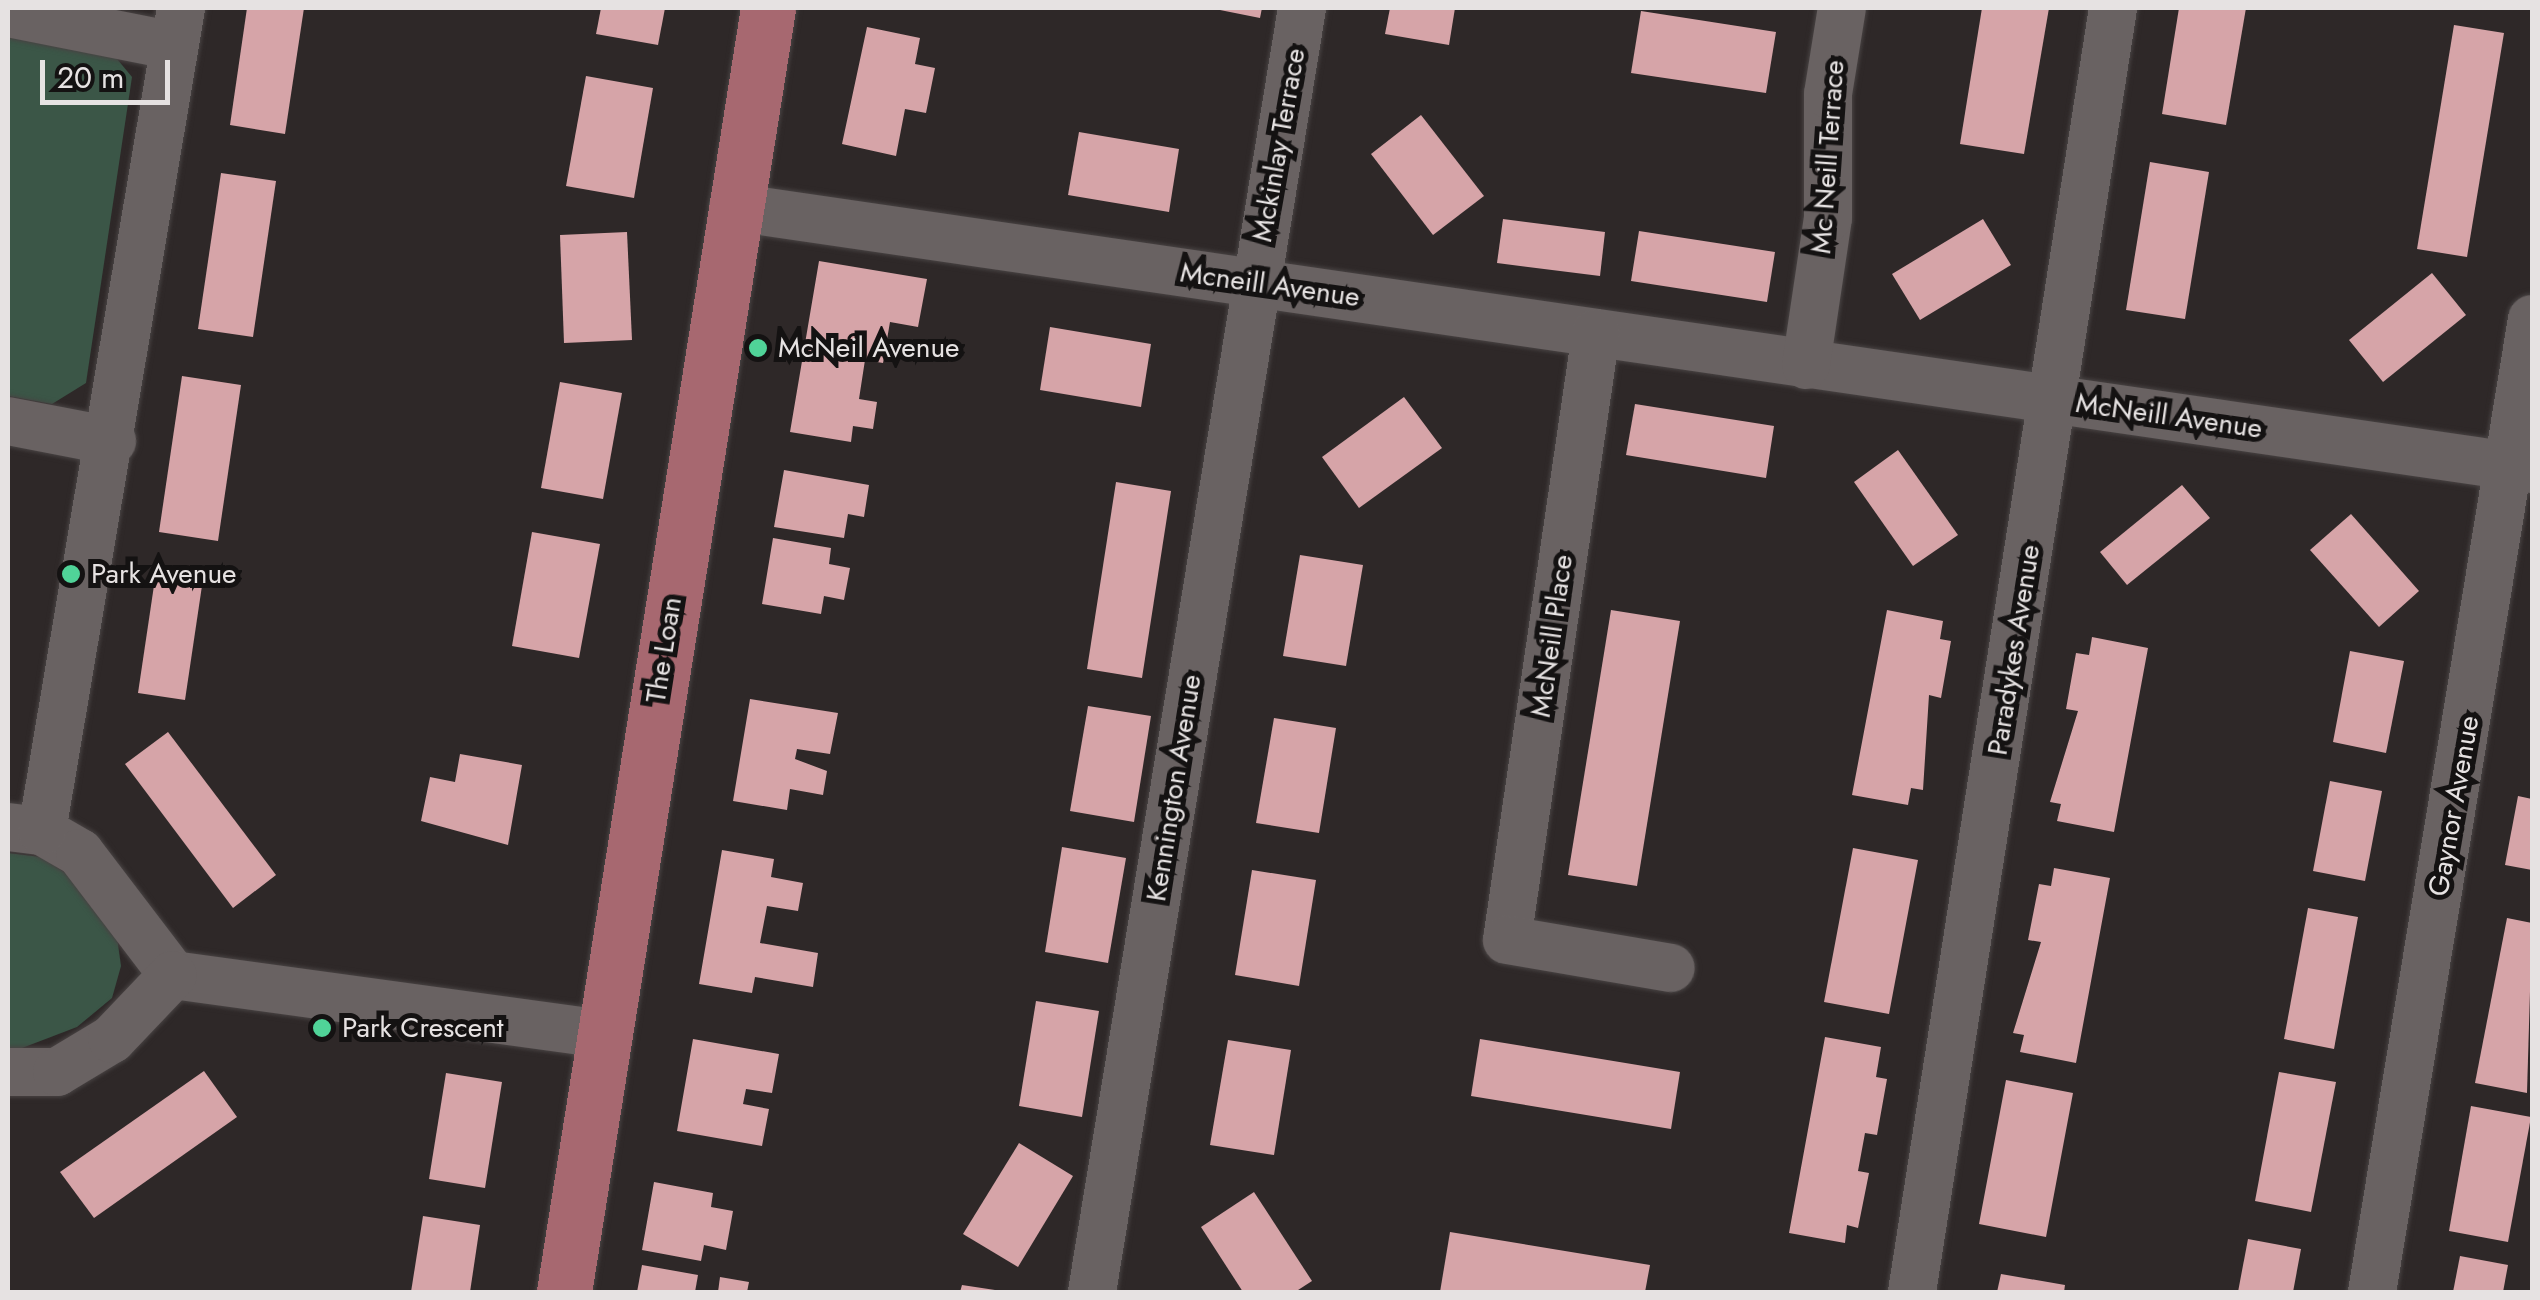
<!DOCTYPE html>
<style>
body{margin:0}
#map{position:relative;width:2540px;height:1300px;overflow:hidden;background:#2e2828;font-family:Jost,sans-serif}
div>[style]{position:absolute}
.green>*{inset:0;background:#3b5647}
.building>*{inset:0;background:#d6a4a8}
.roads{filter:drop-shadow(0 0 2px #484343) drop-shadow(0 0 2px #484343)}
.minor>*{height:48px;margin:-24px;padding:0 24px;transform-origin:24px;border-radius:24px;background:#696262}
.major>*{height:55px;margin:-27.5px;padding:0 27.5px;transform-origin:27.5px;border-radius:27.5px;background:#a76870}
.dots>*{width:28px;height:28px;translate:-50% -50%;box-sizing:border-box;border:5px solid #141212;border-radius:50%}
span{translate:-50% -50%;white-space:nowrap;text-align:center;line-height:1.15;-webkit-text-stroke:10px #141212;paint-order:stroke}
.street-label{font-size:28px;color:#e6e2e2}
.poi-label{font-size:28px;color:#e6e2e2}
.left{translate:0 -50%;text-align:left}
.frame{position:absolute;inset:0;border:10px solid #e6e2e2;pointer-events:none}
.scale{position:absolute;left:40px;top:60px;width:130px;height:45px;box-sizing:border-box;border:5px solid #e6e2e2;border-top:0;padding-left:12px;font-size:30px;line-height:35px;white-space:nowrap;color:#e6e2e2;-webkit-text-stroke:8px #141212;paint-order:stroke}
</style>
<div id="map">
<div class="green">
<i style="clip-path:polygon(8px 37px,113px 54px,132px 77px,86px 383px,52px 404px,8px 396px)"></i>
<i style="clip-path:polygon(8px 853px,41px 857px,67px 874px,117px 937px,121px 966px,112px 998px,77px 1027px,9px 1053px)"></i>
</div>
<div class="building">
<i style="clip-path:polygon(247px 8px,304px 8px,285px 134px,230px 125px)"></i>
<i style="clip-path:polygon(601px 8px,665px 8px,658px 45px,596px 34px)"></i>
<i style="clip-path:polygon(1210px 8px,1262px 8px,1260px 18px)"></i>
<i style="clip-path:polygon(1390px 8px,1455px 8px,1449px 45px,1385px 34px)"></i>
<i style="clip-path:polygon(1982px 8px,2049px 8px,2024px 154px,1960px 144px)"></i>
<i style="clip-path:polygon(2179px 8px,2246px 8px,2226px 125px,2162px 114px)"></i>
<i style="clip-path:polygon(1641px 11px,1776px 32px,1766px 93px,1631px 73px)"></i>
<i style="clip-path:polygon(2454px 25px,2504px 33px,2467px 257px,2417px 249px)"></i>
<i style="clip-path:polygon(867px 27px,920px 38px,915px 64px,935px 68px,926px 113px,905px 109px,896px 156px,842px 144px)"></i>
<i style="clip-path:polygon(586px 76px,653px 88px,634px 198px,566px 186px)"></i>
<i style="clip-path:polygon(1421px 115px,1484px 196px,1433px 235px,1371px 154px)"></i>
<i style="clip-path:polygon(1079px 132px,1179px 149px,1169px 212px,1068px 195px)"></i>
<i style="clip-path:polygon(2150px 162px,2209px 172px,2185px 319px,2126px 310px)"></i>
<i style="clip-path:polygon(221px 173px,276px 181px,253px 337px,198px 329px)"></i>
<i style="clip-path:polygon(1503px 219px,1605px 232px,1600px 276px,1497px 263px)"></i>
<i style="clip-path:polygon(1983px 219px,2011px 265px,1920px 320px,1892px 274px)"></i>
<i style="clip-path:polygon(1639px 231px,1775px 252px,1767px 302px,1631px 281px)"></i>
<i style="clip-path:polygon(627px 232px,632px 340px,564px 343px,560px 235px)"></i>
<i style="clip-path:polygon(819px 261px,927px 279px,918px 327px,890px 322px,883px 363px,865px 360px,859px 399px,877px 402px,873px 429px,853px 426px,851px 442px,790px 432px)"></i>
<i style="clip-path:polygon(2432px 273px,2466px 315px,2383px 382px,2349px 340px)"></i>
<i style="clip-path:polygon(1050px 327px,1151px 344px,1141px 407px,1040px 390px)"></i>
<i style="clip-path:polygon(182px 376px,241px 385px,218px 541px,159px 532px)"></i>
<i style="clip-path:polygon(560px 382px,622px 393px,603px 499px,541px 488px)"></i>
<i style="clip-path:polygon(1404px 397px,1442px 448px,1359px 508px,1322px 457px)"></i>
<i style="clip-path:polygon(1635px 404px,1774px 426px,1766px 478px,1626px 455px)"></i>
<i style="clip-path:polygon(1898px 450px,1958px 535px,1913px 566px,1854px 482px)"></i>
<i style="clip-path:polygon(784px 470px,869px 485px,864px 517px,848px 514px,844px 538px,774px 527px)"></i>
<i style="clip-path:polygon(1116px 482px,1171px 491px,1142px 678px,1087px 669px)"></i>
<i style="clip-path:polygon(2182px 485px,2210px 518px,2127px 585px,2100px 552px)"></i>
<i style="clip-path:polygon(2351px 514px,2419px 591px,2379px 627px,2310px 550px)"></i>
<i style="clip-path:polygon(532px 532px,600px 544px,579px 658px,512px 646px)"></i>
<i style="clip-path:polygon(773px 538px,831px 548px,829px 564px,850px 568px,844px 600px,824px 596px,821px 614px,762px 604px)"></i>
<i style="clip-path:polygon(1300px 555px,1363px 565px,1346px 666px,1283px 656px)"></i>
<i style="clip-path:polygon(156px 572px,203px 579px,185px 700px,138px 693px)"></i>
<i style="clip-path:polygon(1611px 610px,1680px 621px,1637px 886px,1568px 875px)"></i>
<i style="clip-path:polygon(1887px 610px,1943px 621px,1940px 639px,1951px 641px,1941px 698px,1929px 695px,1923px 790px,1911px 788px,1908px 805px,1852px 795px)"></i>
<i style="clip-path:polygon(2092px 637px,2148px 648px,2114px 832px,2057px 821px,2061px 804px,2050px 802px,2078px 711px,2066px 709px,2076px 653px,2089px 655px)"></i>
<i style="clip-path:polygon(2350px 651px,2404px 661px,2386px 753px,2333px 742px)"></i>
<i style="clip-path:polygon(750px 699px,838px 713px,830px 754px,797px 749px,795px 759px,827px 771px,823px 795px,790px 789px,787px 810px,733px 801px)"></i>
<i style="clip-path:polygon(1088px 706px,1151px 716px,1134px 822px,1070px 811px)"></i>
<i style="clip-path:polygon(1274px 718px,1336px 728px,1319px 833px,1256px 823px)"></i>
<i style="clip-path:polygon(168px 732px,276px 875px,233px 908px,125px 764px)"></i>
<i style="clip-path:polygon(460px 754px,522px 765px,508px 845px,421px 821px,430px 777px,455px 782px)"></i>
<i style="clip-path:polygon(2330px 781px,2382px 791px,2365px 881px,2313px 871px)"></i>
<i style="clip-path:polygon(2518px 796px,2532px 799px,2532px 870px,2505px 865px)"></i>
<i style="clip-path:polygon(1062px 847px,1126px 858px,1108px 963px,1045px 952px)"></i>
<i style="clip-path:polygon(1853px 848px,1918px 860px,1889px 1014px,1824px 1002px)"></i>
<i style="clip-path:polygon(722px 850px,774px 859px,771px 877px,803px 883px,798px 911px,767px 906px,760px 943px,818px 953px,813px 987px,755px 977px,752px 993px,699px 984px)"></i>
<i style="clip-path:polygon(2054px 868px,2110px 878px,2076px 1063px,2020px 1052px,2024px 1035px,2013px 1033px,2041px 942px,2028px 940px,2039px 884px,2051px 886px)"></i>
<i style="clip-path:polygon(1252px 870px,1316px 880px,1299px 986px,1235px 975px)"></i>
<i style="clip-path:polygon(2308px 908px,2358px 917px,2334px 1049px,2284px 1039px)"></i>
<i style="clip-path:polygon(2507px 918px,2532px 923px,2527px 1093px,2475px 1083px)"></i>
<i style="clip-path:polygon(1036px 1001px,1099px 1011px,1082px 1117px,1019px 1106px)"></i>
<i style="clip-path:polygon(1825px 1037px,1881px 1047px,1876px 1077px,1887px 1079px,1877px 1135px,1865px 1133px,1858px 1171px,1869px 1173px,1858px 1228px,1847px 1225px,1845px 1243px,1789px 1233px)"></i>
<i style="clip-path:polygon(693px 1039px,779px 1054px,772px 1093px,746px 1089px,743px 1104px,769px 1109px,762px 1146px,677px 1131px)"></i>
<i style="clip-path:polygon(1480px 1039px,1680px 1072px,1671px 1129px,1471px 1096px)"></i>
<i style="clip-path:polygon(1228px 1040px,1291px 1050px,1274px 1155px,1210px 1145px)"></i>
<i style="clip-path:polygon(204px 1071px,237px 1117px,94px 1218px,60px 1172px)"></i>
<i style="clip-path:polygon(2279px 1072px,2336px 1082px,2311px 1212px,2255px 1201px)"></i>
<i style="clip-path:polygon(446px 1073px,502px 1082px,485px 1188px,429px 1179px)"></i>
<i style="clip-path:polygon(2006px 1080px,2073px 1093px,2046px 1237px,1979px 1224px)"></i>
<i style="clip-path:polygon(2471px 1106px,2531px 1117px,2508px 1242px,2449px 1231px)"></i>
<i style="clip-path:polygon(1019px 1143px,1073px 1176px,1018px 1267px,963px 1234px)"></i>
<i style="clip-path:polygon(654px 1182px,713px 1193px,711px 1207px,733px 1211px,726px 1250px,704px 1245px,701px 1261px,642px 1250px)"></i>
<i style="clip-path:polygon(1254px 1192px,1312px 1281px,1295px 1292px,1243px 1292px,1201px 1227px)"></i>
<i style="clip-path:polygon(423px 1216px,480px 1225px,470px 1292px,411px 1292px)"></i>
<i style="clip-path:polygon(1450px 1232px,1650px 1265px,1645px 1292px,1440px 1292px)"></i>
<i style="clip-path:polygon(2248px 1239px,2301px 1249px,2293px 1292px,2238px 1292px)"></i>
<i style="clip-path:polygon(2460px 1256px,2508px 1265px,2503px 1292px,2453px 1292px)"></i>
<i style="clip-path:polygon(642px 1265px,698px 1275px,695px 1292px,637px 1292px)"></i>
<i style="clip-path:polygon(2001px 1274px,2065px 1285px,2064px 1292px,1997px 1292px)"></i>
<i style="clip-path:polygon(720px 1277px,749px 1282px,747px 1292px,718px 1292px)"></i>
<i style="clip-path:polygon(962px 1285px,995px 1290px,995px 1292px,960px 1292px)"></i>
</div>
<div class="roads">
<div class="minor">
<i style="left:8px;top:13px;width:169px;rotate:11.2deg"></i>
<i style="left:733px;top:207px;width:1818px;rotate:8.29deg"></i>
<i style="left:1596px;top:333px;width:613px;rotate:98.34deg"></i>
<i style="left:1507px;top:940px;width:166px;rotate:9.7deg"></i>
<i style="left:1806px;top:365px;width:149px;rotate:-81.5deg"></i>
<i style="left:1828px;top:218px;width:124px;rotate:-90deg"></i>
<i style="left:1828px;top:94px;width:87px;rotate:-80.8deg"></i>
<i style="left:8px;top:421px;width:106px;rotate:10.9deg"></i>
<i style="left:8px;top:827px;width:34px;rotate:7deg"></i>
<i style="left:42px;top:831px;width:44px;rotate:30.1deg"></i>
<i style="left:80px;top:853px;width:153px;rotate:52.7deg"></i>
<i style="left:173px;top:975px;width:434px;rotate:7.8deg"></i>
<i style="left:42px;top:831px;width:835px;rotate:-80.41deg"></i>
<i style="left:8px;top:1072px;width:49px"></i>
<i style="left:57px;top:1072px;width:64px;rotate:-31deg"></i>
<i style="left:112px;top:1039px;width:88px;rotate:-46.4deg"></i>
<i style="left:1092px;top:1292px;width:1301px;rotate:-80.71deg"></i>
<i style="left:1912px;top:1292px;width:1300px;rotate:-81.1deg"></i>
<i style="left:2372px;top:1292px;width:986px;rotate:-80.66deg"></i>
</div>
<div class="major">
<i style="left:564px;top:1292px;width:1300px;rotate:-80.97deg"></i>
</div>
</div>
<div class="dots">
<i style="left:758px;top:348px;background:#50d398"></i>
<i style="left:71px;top:574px;background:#50d398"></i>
<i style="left:322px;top:1028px;background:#50d398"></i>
</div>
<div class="street-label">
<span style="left:1279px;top:145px;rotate:-80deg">Mckinlay Terrace</span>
<span style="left:1828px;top:157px;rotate:-86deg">Mc Neill Terrace</span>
<span style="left:1270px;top:285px;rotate:8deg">Mcneill Avenue</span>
<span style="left:2169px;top:416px;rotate:8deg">McNeill Avenue</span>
<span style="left:1552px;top:636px;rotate:-82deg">McNeill Place</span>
<span style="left:664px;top:650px;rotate:-81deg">The Loan</span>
<span style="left:2014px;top:650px;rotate:-81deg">Paradykes Avenue</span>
<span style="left:1174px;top:788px;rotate:-81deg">Kennington Avenue</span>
<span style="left:2454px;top:806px;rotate:-80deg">Gaynor Avenue</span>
</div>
<div class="poi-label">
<span class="left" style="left:778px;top:348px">McNeil Avenue</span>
<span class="left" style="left:91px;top:574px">Park Avenue</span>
<span class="left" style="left:342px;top:1028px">Park Crescent</span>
</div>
<div class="frame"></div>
<div class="scale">20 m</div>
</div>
